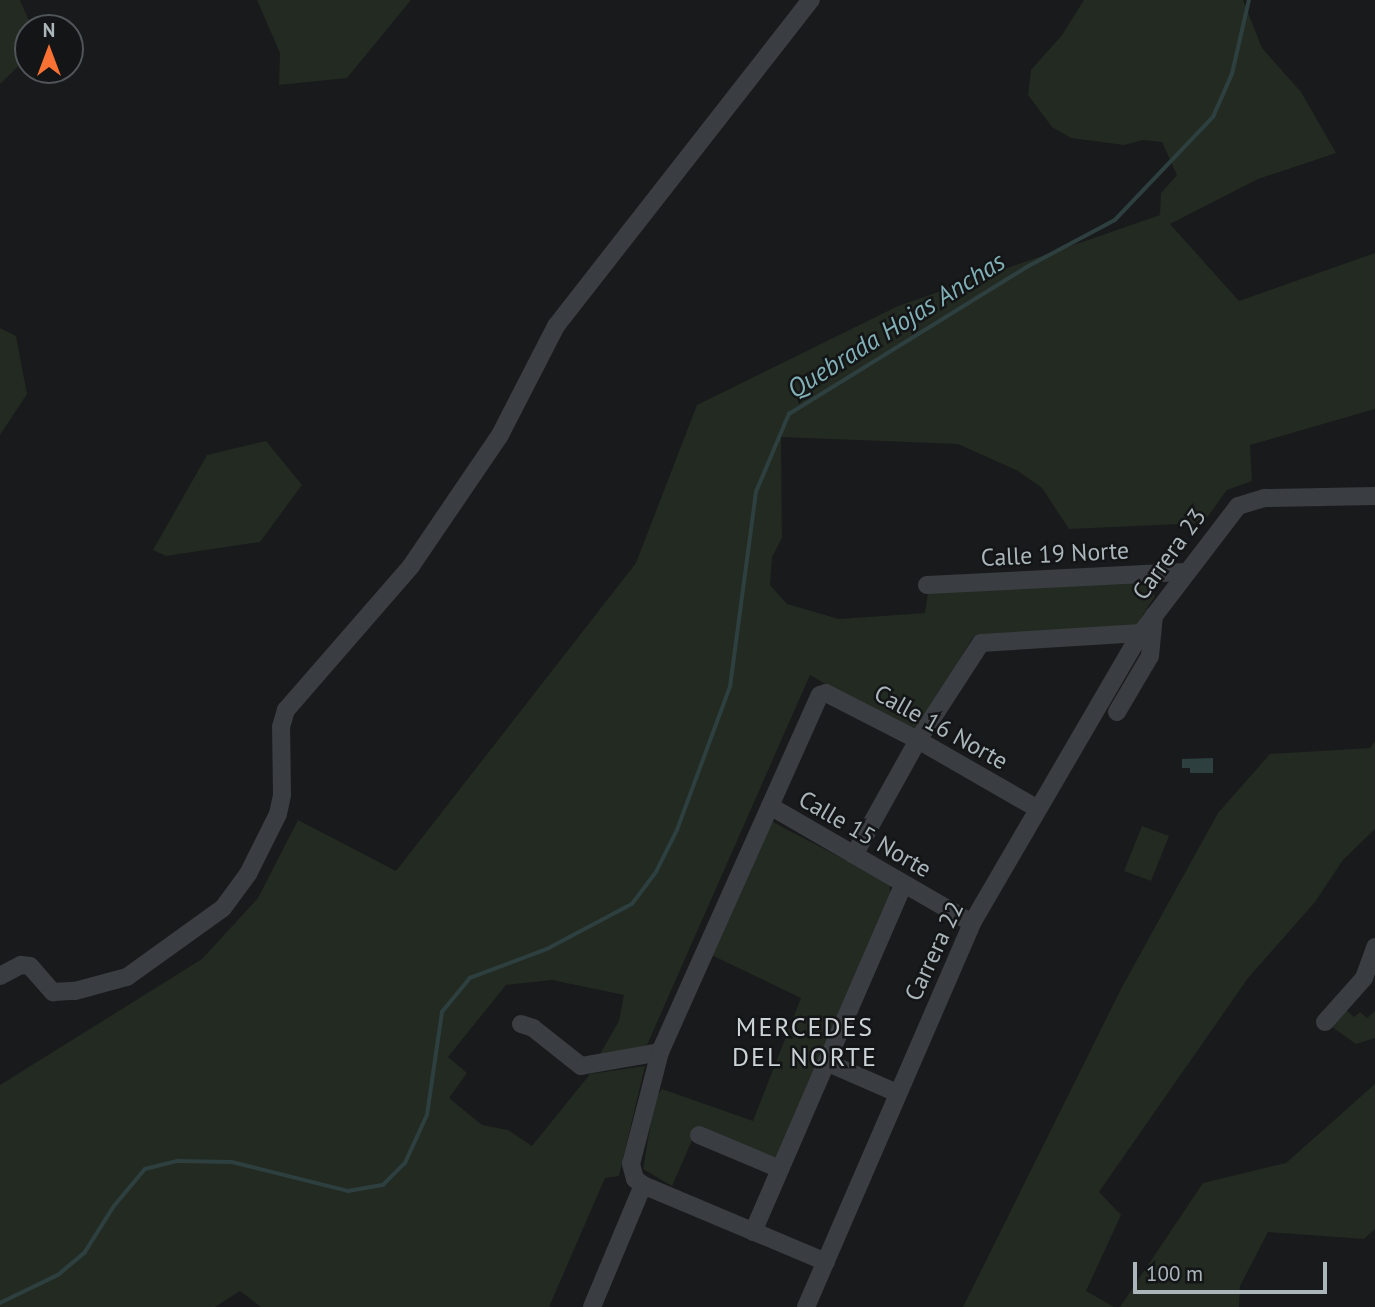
<!DOCTYPE html>
<style>
body{margin:0}
#map{position:relative;width:1375px;height:1307px;overflow:hidden;background:#191a1b;font-family:"PT Sans",sans-serif}
div>[style]{position:absolute}
.green>*{inset:0;background:#222a21}
.water>*{inset:0;background:#2e3f40}
.stream>*{height:3.5px;margin:-1.75px;padding:0 1.75px;transform-origin:1.75px;border-radius:1.75px;background:#2e3f40}
.minor>*{height:18px;margin:-9px;padding:0 9px;transform-origin:9px;border-radius:9px;background:#3a3d41}
span{translate:-50% -50%;white-space:nowrap;text-align:center;line-height:1.15;-webkit-text-stroke:5px #141517;paint-order:stroke}
.street-label{font-size:24px;color:#abb6bb}
.water-label{font-size:26px;color:#81b1b7;font-style:italic}
.neighbourhood-label{font-size:26px;color:#ccd3d7;letter-spacing:2px}
.north{position:absolute;left:14px;top:14px;width:70px;height:70px;box-sizing:border-box;background:#141517;border:2px solid #505559;border-radius:50%;rotate:0deg;font-size:19px;font-weight:700;line-height:28px;text-align:center;color:#abb6bb}
.north::after{content:'';display:block;margin:auto;width:24px;height:32px;background:#f97234;clip-path:polygon(50% 0,100% 100%,50% 72%,0 100%)}
.scale{position:absolute;left:1133px;top:1262px;width:194px;height:32px;box-sizing:border-box;border:4px solid #abb6bb;border-top:0;padding-left:9px;font-size:21px;line-height:24px;white-space:nowrap;color:#abb6bb;-webkit-text-stroke:5px #141517;paint-order:stroke}
</style>
<div id="map">
<div class="green">
<i style="clip-path:polygon(0 0,20px 0,32px 28px,28px 28px,28px 57px,0 84px)"></i>
<i style="clip-path:polygon(257px 0,411px 0,347px 78px,279px 85px,280px 53px)"></i>
<i style="clip-path:polygon(1084px 0,1243px 0,1262px 48px,1301px 92px,1336px 153px,1258px 179px,1170px 224px,1239px 301px,1375px 253px,1375px 409px,1250px 445px,1252px 481px,1227px 490px,1203px 523px,1069px 529px,1042px 488px,1018px 471px,958px 444px,781px 437px,782px 538px,772px 557px,770px 585px,787px 604px,839px 619px,925px 613px,928px 592px,1146px 580px,1155px 596px,1136px 626px,973px 637px,917px 732px,910px 733px,810px 675px,647px 1045px,601px 1058px,600px 1054px,619px 1021px,624px 995px,552px 980px,506px 985px,448px 1057px,467px 1073px,449px 1098px,482px 1125px,508px 1130px,532px 1146px,590px 1074px,645px 1066px,619px 1176px,605px 1178px,549px 1307px,261px 1307px,240px 1291px,215px 1307px,0 1307px,0 1085px,202px 959px,258px 898px,298px 820px,396px 871px,636px 563px,697px 405px,898px 306px,1160px 215px,1161px 193px,1177px 175px,1162px 142px,1143px 140px,1124px 145px,1071px 138px,1052px 127px,1028px 95px,1031px 70px,1062px 35px)"></i>
<i style="clip-path:polygon(0 328px,16px 336px,27px 394px,0 435px)"></i>
<i style="clip-path:polygon(266px 441px,302px 485px,260px 542px,166px 556px,153px 550px,207px 455px)"></i>
<i style="clip-path:polygon(1375px 741px,1375px 829px,1343px 860px,1315px 902px,1248px 978px,1099px 1192px,1121px 1215px,1086px 1291px,1114px 1307px,963px 1307px,1122px 987px,1218px 813px,1270px 754px,1370px 748px)"></i>
<i style="clip-path:polygon(756px 822px,773px 822px,889px 883px,891px 895px,779px 1159px,697px 1129px,672px 1186px,643px 1169px,655px 1098px,662px 1089px,753px 1121px,801px 998px,703px 951px)"></i>
<i style="clip-path:polygon(1142px 826px,1169px 836px,1151px 881px,1124px 871px)"></i>
<i style="clip-path:polygon(1345px 1009px,1354px 1017px,1360px 1012px,1367px 1018px,1375px 1011px,1375px 1038px,1356px 1044px,1332px 1027px)"></i>
<i style="clip-path:polygon(1375px 1084px,1375px 1229px,1364px 1239px,1268px 1232px,1240px 1286px,1239px 1307px,1120px 1307px,1203px 1183px,1286px 1163px)"></i>
</div>
<div class="water">
<i style="clip-path:polygon(1213px 758px,1213px 773px,1190px 773px,1190px 768px,1182px 768px,1182px 759px)"></i>
</div>
<div class="stream">
<i style="left:0;top:1303px;width:64px;rotate:-25.8deg"></i>
<i style="left:58px;top:1275px;width:35px;rotate:-40deg"></i>
<i style="left:85px;top:1252px;width:54px;rotate:-57.8deg"></i>
<i style="left:114px;top:1206px;width:48px;rotate:-50deg"></i>
<i style="left:145px;top:1169px;width:34px;rotate:-14deg"></i>
<i style="left:178px;top:1161px;width:54px;rotate:1.1deg"></i>
<i style="left:232px;top:1162px;width:120px;rotate:14deg"></i>
<i style="left:348px;top:1191px;width:36px;rotate:-10deg"></i>
<i style="left:383px;top:1185px;width:31px;rotate:-45deg"></i>
<i style="left:405px;top:1163px;width:53px;rotate:-65.4deg"></i>
<i style="left:427px;top:1115px;width:104px;rotate:-81.7deg"></i>
<i style="left:442px;top:1012px;width:44px;rotate:-50.5deg"></i>
<i style="left:470px;top:978px;width:82px;rotate:-20.6deg"></i>
<i style="left:547px;top:949px;width:96px;rotate:-27.9deg"></i>
<i style="left:632px;top:904px;width:40px;rotate:-53deg"></i>
<i style="left:656px;top:872px;width:47px;rotate:-63.4deg"></i>
<i style="left:677px;top:830px;width:153px;rotate:-69.7deg"></i>
<i style="left:730px;top:687px;width:197px;rotate:-82.4deg"></i>
<i style="left:756px;top:492px;width:85px;rotate:-67.1deg"></i>
<i style="left:789px;top:414px;width:278px;rotate:-31.7deg"></i>
<i style="left:1025px;top:268px;width:102px;rotate:-28.1deg"></i>
<i style="left:1115px;top:220px;width:142px;rotate:-46.4deg"></i>
<i style="left:1213px;top:117px;width:47px;rotate:-66.2deg"></i>
<i style="left:1232px;top:74px;width:76px;rotate:-77.1deg"></i>
</div>
<div class="minor">
<i style="left:927px;top:585px;width:257px;rotate:-2.9deg"></i>
<i style="left:1117px;top:712px;width:65px;rotate:-59.5deg"></i>
<i style="left:1150px;top:656px;width:41px;rotate:-84.4deg"></i>
<i style="left:770px;top:806px;width:233px;rotate:30.1deg"></i>
<i style="left:854px;top:855px;width:132px;rotate:-60.9deg"></i>
<i style="left:918px;top:740px;width:116px;rotate:-57deg"></i>
<i style="left:981px;top:643px;width:160px;rotate:-3.6deg"></i>
<i style="left:0;top:976px;width:24px;rotate:-28deg"></i>
<i style="left:21px;top:965px;width:9px;rotate:6deg"></i>
<i style="left:30px;top:966px;width:35px;rotate:49deg"></i>
<i style="left:53px;top:992px;width:22px;rotate:-3deg"></i>
<i style="left:75px;top:991px;width:54px;rotate:-15.1deg"></i>
<i style="left:127px;top:977px;width:118px;rotate:-35.7deg"></i>
<i style="left:223px;top:908px;width:42px;rotate:-53.7deg"></i>
<i style="left:248px;top:874px;width:67px;rotate:-63.4deg"></i>
<i style="left:278px;top:814px;width:19px;rotate:-78deg"></i>
<i style="left:282px;top:795px;width:68px;rotate:-90.8deg"></i>
<i style="left:281px;top:727px;width:18px;rotate:-74deg"></i>
<i style="left:286px;top:710px;width:191px;rotate:-49deg"></i>
<i style="left:411px;top:566px;width:158px;rotate:-55.8deg"></i>
<i style="left:500px;top:435px;width:123px;rotate:-62.8deg"></i>
<i style="left:556px;top:326px;width:414px;rotate:-52deg"></i>
<i style="left:1325px;top:1022px;width:59px;rotate:-48.4deg"></i>
<i style="left:1364px;top:978px;width:33px;rotate:-70deg"></i>
<i style="left:521px;top:1024px;width:13px;rotate:18deg"></i>
<i style="left:533px;top:1028px;width:61px;rotate:38.4deg"></i>
<i style="left:581px;top:1066px;width:80px;rotate:-10deg"></i>
<i style="left:826px;top:1062px;width:77px;rotate:23.6deg"></i>
<i style="left:699px;top:1135px;width:88px;rotate:22.8deg"></i>
<i style="left:753px;top:1232px;width:378px;rotate:-66.6deg"></i>
<i style="left:826px;top:1262px;width:199px;rotate:-157.2deg"></i>
<i style="left:643px;top:1185px;width:10px;rotate:-143deg"></i>
<i style="left:635px;top:1179px;width:16px;rotate:-105deg"></i>
<i style="left:631px;top:1164px;width:116px;rotate:-75.5deg"></i>
<i style="left:660px;top:1052px;width:391px;rotate:-65.9deg"></i>
<i style="left:820px;top:695px;width:6px;rotate:-18deg"></i>
<i style="left:826px;top:693px;width:103px;rotate:27.1deg"></i>
<i style="left:918px;top:740px;width:138px;rotate:29.9deg"></i>
<i style="left:592px;top:1307px;width:132px;rotate:-67.3deg"></i>
<i style="left:806px;top:1307px;width:418px;rotate:-66.6deg"></i>
<i style="left:972px;top:923px;width:336px;rotate:-59.8deg"></i>
<i style="left:1141px;top:633px;width:160px;rotate:-52.6deg"></i>
<i style="left:1238px;top:506px;width:28px;rotate:-17deg"></i>
<i style="left:1265px;top:498px;width:110px;rotate:-1deg"></i>
</div>
<div class="street-label">
<span style="left:1055px;top:554px;rotate:-3deg">Calle 19 Norte</span>
<span style="left:1169px;top:554px;rotate:-54deg">Carrera 23</span>
<span style="left:941px;top:727px;rotate:29deg">Calle 16 Norte</span>
<span style="left:865px;top:834px;rotate:30deg">Calle 15 Norte</span>
<span style="left:934px;top:951px;rotate:-65deg">Carrera 22</span>
</div>
<div class="water-label">
<span style="left:896px;top:325px;rotate:-32deg">Quebrada Hojas Anchas</span>
</div>
<div class="neighbourhood-label">
<span style="left:805px;top:1042px">MERCEDES<br>DEL NORTE</span>
</div>
<div class="north">N</div>
<div class="scale">100 m</div>
</div>
